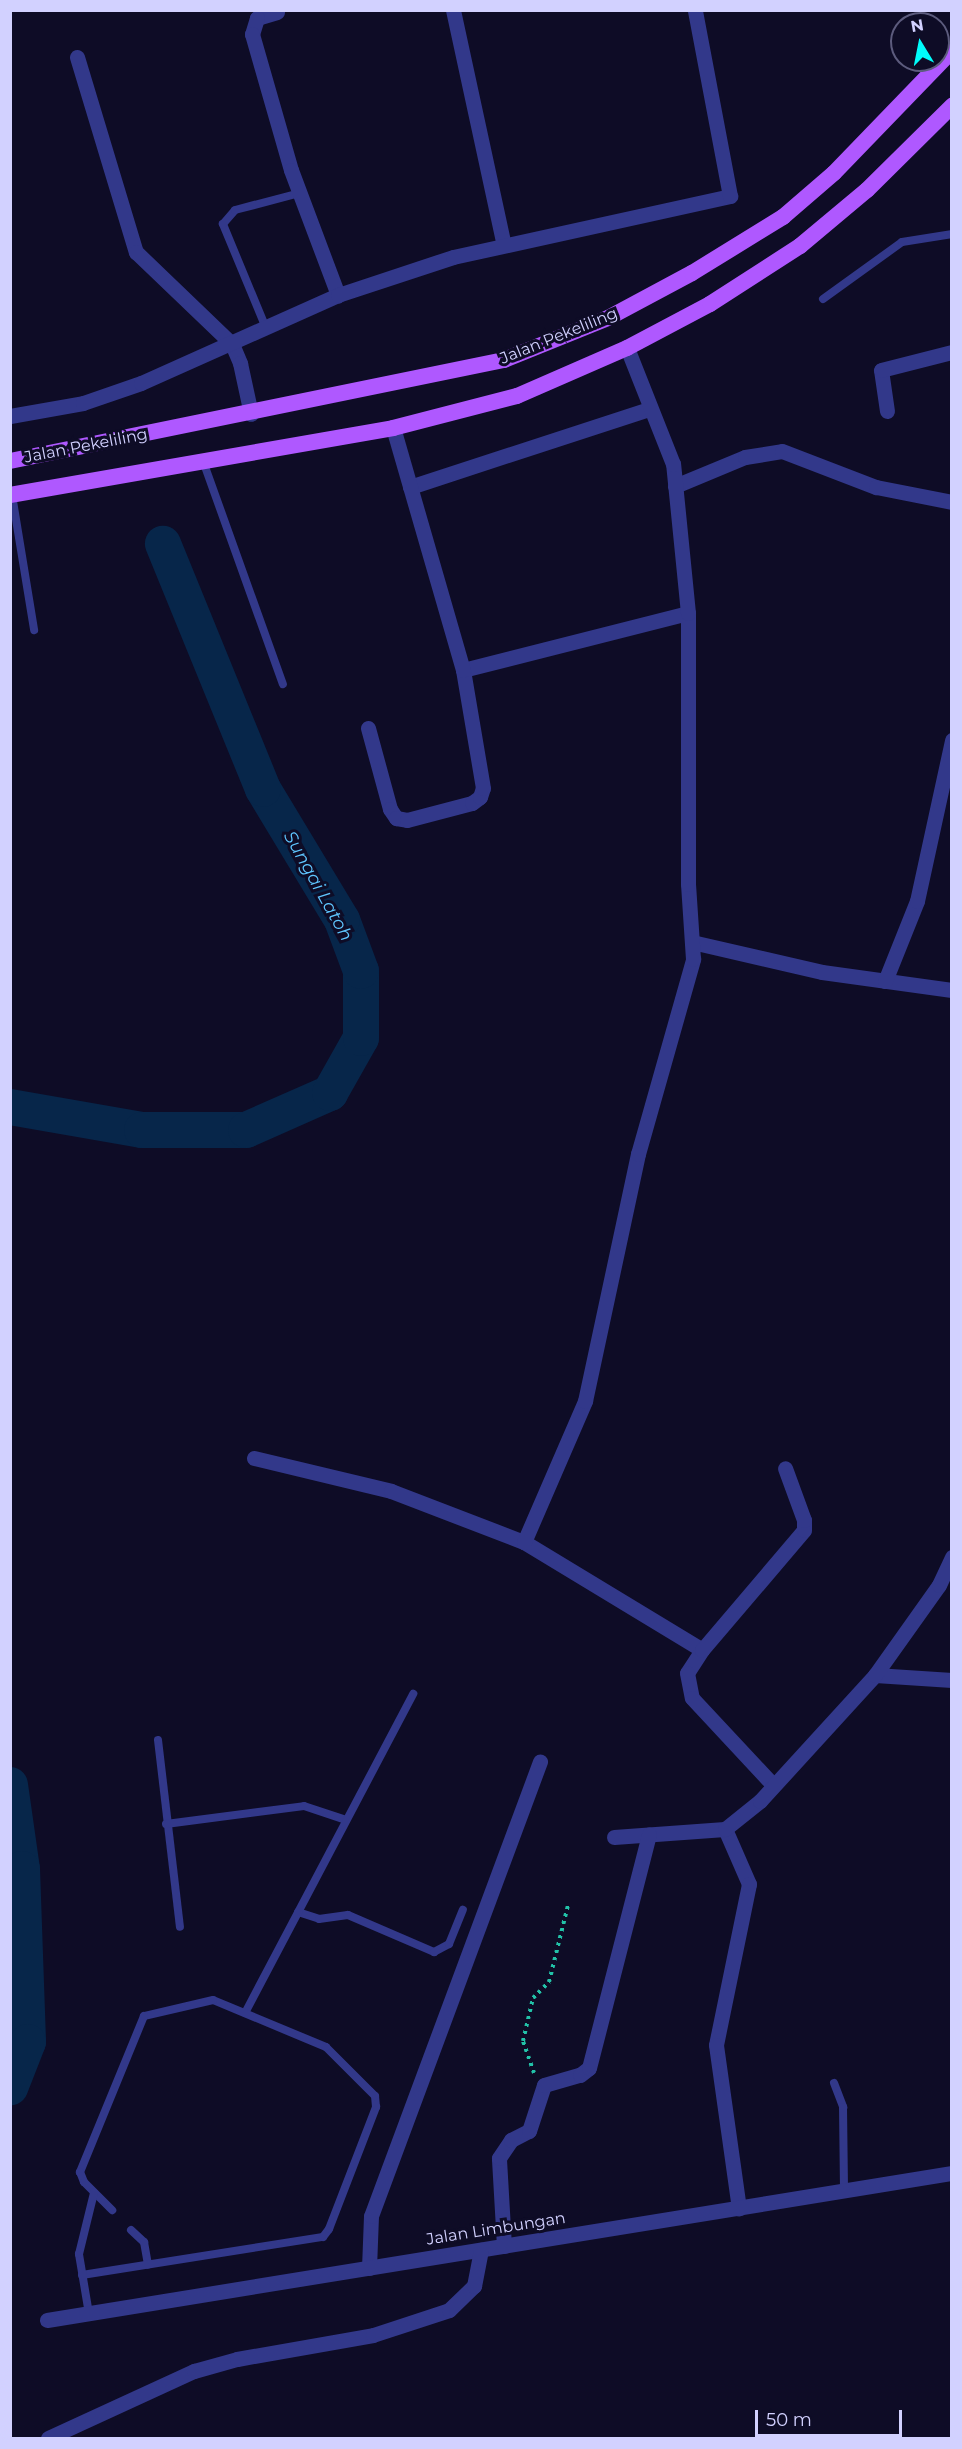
<!DOCTYPE html>
<style>
body{margin:0}
#map{position:relative;width:962px;height:2449px;overflow:hidden;background:#0e0c26;font-family:Montserrat,sans-serif}
div>[style]{position:absolute}
.river>*{height:36px;margin:-18px;padding:0 18px;transform-origin:18px;border-radius:18px;background:#07264a}
.path>*{height:4px;margin-top:-2px;transform-origin:0;background:repeating-linear-gradient(90deg,#22c2a8 0 3px,transparent 0 7.5px)}
.service>*{height:8px;margin:-4px;padding:0 4px;transform-origin:4px;border-radius:4px;background:#32388a}
.minor>*{height:15px;margin:-7.5px;padding:0 7.5px;transform-origin:7.5px;border-radius:7.5px;background:#32388a}
.primary>*{height:16px;margin:-8px;padding:0 8px;transform-origin:8px;border-radius:8px;background:#af58ff}
span{translate:-50% -50%;white-space:nowrap;text-align:center;line-height:1.15;-webkit-text-stroke:6px #0e0c26;paint-order:stroke}
.street-label{font-size:16px;color:#d2d1ff}
.water-label{font-size:18px;color:#5fc6ff;font-style:italic}
.frame{position:absolute;inset:0;border:12px solid #d2d1ff;pointer-events:none}
.north{position:absolute;left:890px;top:12px;width:60px;height:60px;box-sizing:border-box;background:#0e0c26;border:2px solid #5c5b7d;border-radius:50%;rotate:350deg;font-size:16px;font-weight:700;line-height:24px;text-align:center;color:#d2d1ff}
.north::after{content:'';display:block;margin:auto;width:21px;height:27px;background:#00fcfb;clip-path:polygon(50% 0,100% 100%,50% 72%,0 100%)}
.scale{position:absolute;left:755px;top:2410px;width:147px;height:27px;box-sizing:border-box;border:3px solid #d2d1ff;border-top:0;padding-left:8px;font-size:18px;line-height:21px;white-space:nowrap;color:#d2d1ff;-webkit-text-stroke:4px #0e0c26;paint-order:stroke}
</style>
<div id="map">
<div class="river">
<i style="left:10px;top:1107px;width:134px;rotate:9.9deg"></i>
<i style="left:142px;top:1130px;width:104px"></i>
<i style="left:246px;top:1130px;width:92px;rotate:-23.8deg"></i>
<i style="left:330px;top:1093px;width:63px;rotate:-60.6deg"></i>
<i style="left:361px;top:1038px;width:67px;rotate:-90deg"></i>
<i style="left:361px;top:971px;width:54px;rotate:-110.4deg"></i>
<i style="left:342px;top:920px;width:153px;rotate:-121.1deg"></i>
<i style="left:263px;top:789px;width:265px;rotate:-112.2deg"></i>
<i style="left:10px;top:1785px;width:85px;rotate:81.9deg"></i>
<i style="left:22px;top:1869px;width:173px;rotate:88deg"></i>
<i style="left:28px;top:2042px;width:49px;rotate:111.4deg"></i>
</div>
<div class="path">
<i style="left:534px;top:2073px;width:34px;rotate:-109deg"></i>
<i style="left:523px;top:2041px;width:44px;rotate:-76.9deg"></i>
<i style="left:533px;top:1998px;width:23px;rotate:-45deg"></i>
<i style="left:549px;top:1982px;width:79px;rotate:-76.1deg"></i>
</div>
<div class="service">
<i style="left:823px;top:299px;width:97px;rotate:-35.8deg"></i>
<i style="left:902px;top:242px;width:51px;rotate:-9.1deg"></i>
<i style="left:266px;top:328px;width:113px;rotate:-112.5deg"></i>
<i style="left:223px;top:224px;width:18px;rotate:-49deg"></i>
<i style="left:235px;top:210px;width:67px;rotate:-14.7deg"></i>
<i style="left:203px;top:461px;width:237px;rotate:70.3deg"></i>
<i style="left:12px;top:495px;width:137px;rotate:80.7deg"></i>
<i style="left:158px;top:1740px;width:188px;rotate:83.3deg"></i>
<i style="left:166px;top:1824px;width:139px;rotate:-7.4deg"></i>
<i style="left:304px;top:1806px;width:44px;rotate:18.4deg"></i>
<i style="left:298px;top:1912px;width:22px;rotate:18deg"></i>
<i style="left:319px;top:1919px;width:29px;rotate:-8deg"></i>
<i style="left:348px;top:1915px;width:94px;rotate:23.3deg"></i>
<i style="left:434px;top:1952px;width:17px;rotate:-28deg"></i>
<i style="left:449px;top:1944px;width:37px;rotate:-68deg"></i>
<i style="left:245px;top:2013px;width:361px;rotate:-62.2deg"></i>
<i style="left:834px;top:2083px;width:26px;rotate:69deg"></i>
<i style="left:843px;top:2107px;width:83px;rotate:89.3deg"></i>
<i style="left:131px;top:2230px;width:18px;rotate:43deg"></i>
<i style="left:144px;top:2242px;width:23px;rotate:80deg"></i>
<i style="left:82px;top:2275px;width:244px;rotate:-9deg"></i>
<i style="left:323px;top:2237px;width:10px;rotate:-53deg"></i>
<i style="left:329px;top:2229px;width:131px;rotate:-68.9deg"></i>
<i style="left:376px;top:2107px;width:11px;rotate:-95deg"></i>
<i style="left:375px;top:2096px;width:69px;rotate:-135deg"></i>
<i style="left:326px;top:2047px;width:122px;rotate:-157.4deg"></i>
<i style="left:213px;top:2000px;width:71px;rotate:166.9deg"></i>
<i style="left:144px;top:2016px;width:169px;rotate:112.3deg"></i>
<i style="left:80px;top:2172px;width:11px;rotate:68deg"></i>
<i style="left:84px;top:2182px;width:40px;rotate:45deg"></i>
<i style="left:89px;top:2314px;width:61px;rotate:-99.5deg"></i>
<i style="left:79px;top:2254px;width:63px;rotate:-76.2deg"></i>
</div>
<div class="minor">
<i style="left:453px;top:10px;width:240px;rotate:77.8deg"></i>
<i style="left:277px;top:12px;width:21px;rotate:163deg"></i>
<i style="left:257px;top:18px;width:17px;rotate:107deg"></i>
<i style="left:252px;top:34px;width:141px;rotate:74deg"></i>
<i style="left:291px;top:170px;width:134px;rotate:69.4deg"></i>
<i style="left:77px;top:57px;width:204px;rotate:73.2deg"></i>
<i style="left:136px;top:252px;width:133px;rotate:43.8deg"></i>
<i style="left:232px;top:344px;width:21px;rotate:67deg"></i>
<i style="left:240px;top:363px;width:52px;rotate:77.8deg"></i>
<i style="left:887px;top:411px;width:41px;rotate:-98.3deg"></i>
<i style="left:881px;top:370px;width:73px;rotate:-14.2deg"></i>
<i style="left:10px;top:416px;width:74px;rotate:-10.1deg"></i>
<i style="left:83px;top:403px;width:61px;rotate:-19deg"></i>
<i style="left:141px;top:383px;width:216px;rotate:-24.1deg"></i>
<i style="left:338px;top:295px;width:121px;rotate:-18.3deg"></i>
<i style="left:453px;top:257px;width:284px;rotate:-12.4deg"></i>
<i style="left:730px;top:196px;width:189px;rotate:-100.7deg"></i>
<i style="left:675px;top:486px;width:76px;rotate:-22.5deg"></i>
<i style="left:745px;top:457px;width:37px;rotate:-9deg"></i>
<i style="left:782px;top:451px;width:101px;rotate:21deg"></i>
<i style="left:876px;top:487px;width:77px;rotate:11.2deg"></i>
<i style="left:410px;top:487px;width:251px;rotate:-18.1deg"></i>
<i style="left:463px;top:670px;width:232px;rotate:-14.2deg"></i>
<i style="left:368px;top:728px;width:84px;rotate:74.8deg"></i>
<i style="left:390px;top:809px;width:11px;rotate:56deg"></i>
<i style="left:396px;top:818px;width:11px;rotate:10deg"></i>
<i style="left:407px;top:820px;width:67px;rotate:-14.7deg"></i>
<i style="left:472px;top:803px;width:10px;rotate:-37deg"></i>
<i style="left:480px;top:797px;width:9px;rotate:-72deg"></i>
<i style="left:483px;top:788px;width:120px;rotate:-99.6deg"></i>
<i style="left:463px;top:670px;width:252px;rotate:-106.1deg"></i>
<i style="left:692px;top:942px;width:133px;rotate:13deg"></i>
<i style="left:822px;top:972px;width:131px;rotate:7.9deg"></i>
<i style="left:885px;top:981px;width:86px;rotate:-68.2deg"></i>
<i style="left:917px;top:901px;width:165px;rotate:-77.7deg"></i>
<i style="left:254px;top:1458px;width:141px;rotate:13.5deg"></i>
<i style="left:391px;top:1491px;width:142px;rotate:21deg"></i>
<i style="left:524px;top:1542px;width:208px;rotate:31.2deg"></i>
<i style="left:702px;top:1650px;width:27px;rotate:123deg"></i>
<i style="left:687px;top:1673px;width:25px;rotate:79deg"></i>
<i style="left:692px;top:1698px;width:119px;rotate:47deg"></i>
<i style="left:524px;top:1542px;width:154px;rotate:-66.6deg"></i>
<i style="left:585px;top:1401px;width:253px;rotate:-77.9deg"></i>
<i style="left:638px;top:1154px;width:203px;rotate:-74.2deg"></i>
<i style="left:693px;top:959px;width:75px;rotate:-93.8deg"></i>
<i style="left:688px;top:884px;width:271px;rotate:-90deg"></i>
<i style="left:688px;top:613px;width:150px;rotate:-95.7deg"></i>
<i style="left:673px;top:464px;width:125px;rotate:-111.6deg"></i>
<i style="left:702px;top:1650px;width:157px;rotate:-49.6deg"></i>
<i style="left:804px;top:1530px;width:10px;rotate:-90deg"></i>
<i style="left:804px;top:1520px;width:55px;rotate:-110.1deg"></i>
<i style="left:875px;top:1675px;width:77px;rotate:3.7deg"></i>
<i style="left:725px;top:1829px;width:60px;rotate:66.4deg"></i>
<i style="left:749px;top:1884px;width:164px;rotate:101.6deg"></i>
<i style="left:716px;top:2045px;width:165px;rotate:82deg"></i>
<i style="left:614px;top:1837px;width:111px;rotate:-4.1deg"></i>
<i style="left:725px;top:1829px;width:45px;rotate:-38.7deg"></i>
<i style="left:760px;top:1801px;width:171px;rotate:-47.6deg"></i>
<i style="left:875px;top:1675px;width:110px;rotate:-54.6deg"></i>
<i style="left:939px;top:1585px;width:31px;rotate:-65deg"></i>
<i style="left:504px;top:2246px;width:88px;rotate:-93.3deg"></i>
<i style="left:499px;top:2158px;width:22px;rotate:-56deg"></i>
<i style="left:511px;top:2140px;width:20px;rotate:-27deg"></i>
<i style="left:529px;top:2131px;width:48px;rotate:-71.9deg"></i>
<i style="left:544px;top:2085px;width:37px;rotate:-16deg"></i>
<i style="left:580px;top:2075px;width:11px;rotate:-38deg"></i>
<i style="left:589px;top:2068px;width:241px;rotate:-75.6deg"></i>
<i style="left:369px;top:2268px;width:52px;rotate:-87.8deg"></i>
<i style="left:371px;top:2216px;width:485px;rotate:-69.6deg"></i>
<i style="left:47px;top:2320px;width:917px;rotate:-9.23deg"></i>
<i style="left:48px;top:2438px;width:161px;rotate:-24.7deg"></i>
<i style="left:194px;top:2371px;width:45px;rotate:-15.6deg"></i>
<i style="left:237px;top:2359px;width:138px;rotate:-10deg"></i>
<i style="left:373px;top:2335px;width:80px;rotate:-18.2deg"></i>
<i style="left:449px;top:2310px;width:35px;rotate:-44deg"></i>
<i style="left:474px;top:2286px;width:37px;rotate:-79deg"></i>
</div>
<div class="primary">
<i style="left:10px;top:461px;width:504px;rotate:-11.56deg"></i>
<i style="left:504px;top:360px;width:112px;rotate:-22deg"></i>
<i style="left:608px;top:318px;width:95px;rotate:-28.2deg"></i>
<i style="left:692px;top:273px;width:107px;rotate:-31.6deg"></i>
<i style="left:783px;top:217px;width:67px;rotate:-40.8deg"></i>
<i style="left:834px;top:173px;width:170px;rotate:-46deg"></i>
<i style="left:10px;top:495px;width:389px;rotate:-9.9deg"></i>
<i style="left:393px;top:428px;width:128px;rotate:-14.5deg"></i>
<i style="left:517px;top:396px;width:120px;rotate:-23.6deg"></i>
<i style="left:627px;top:348px;width:94px;rotate:-27.9deg"></i>
<i style="left:710px;top:304px;width:107px;rotate:-32.8deg"></i>
<i style="left:800px;top:246px;width:87px;rotate:-39.9deg"></i>
<i style="left:867px;top:190px;width:120px;rotate:-44.7deg"></i>
</div>
<div class="street-label">
<span style="left:559px;top:336px;rotate:-22deg">Jalan Pekeliling</span>
<span style="left:86px;top:446px;rotate:-11deg">Jalan Pekeliling</span>
<span style="left:496px;top:2229px;rotate:-9deg">Jalan Limbungan</span>
</div>
<div class="water-label">
<span style="left:318px;top:886px;rotate:61deg">Sungai Latoh</span>
</div>
<div class="frame"></div>
<div class="north">N</div>
<div class="scale">50 m</div>
</div>
